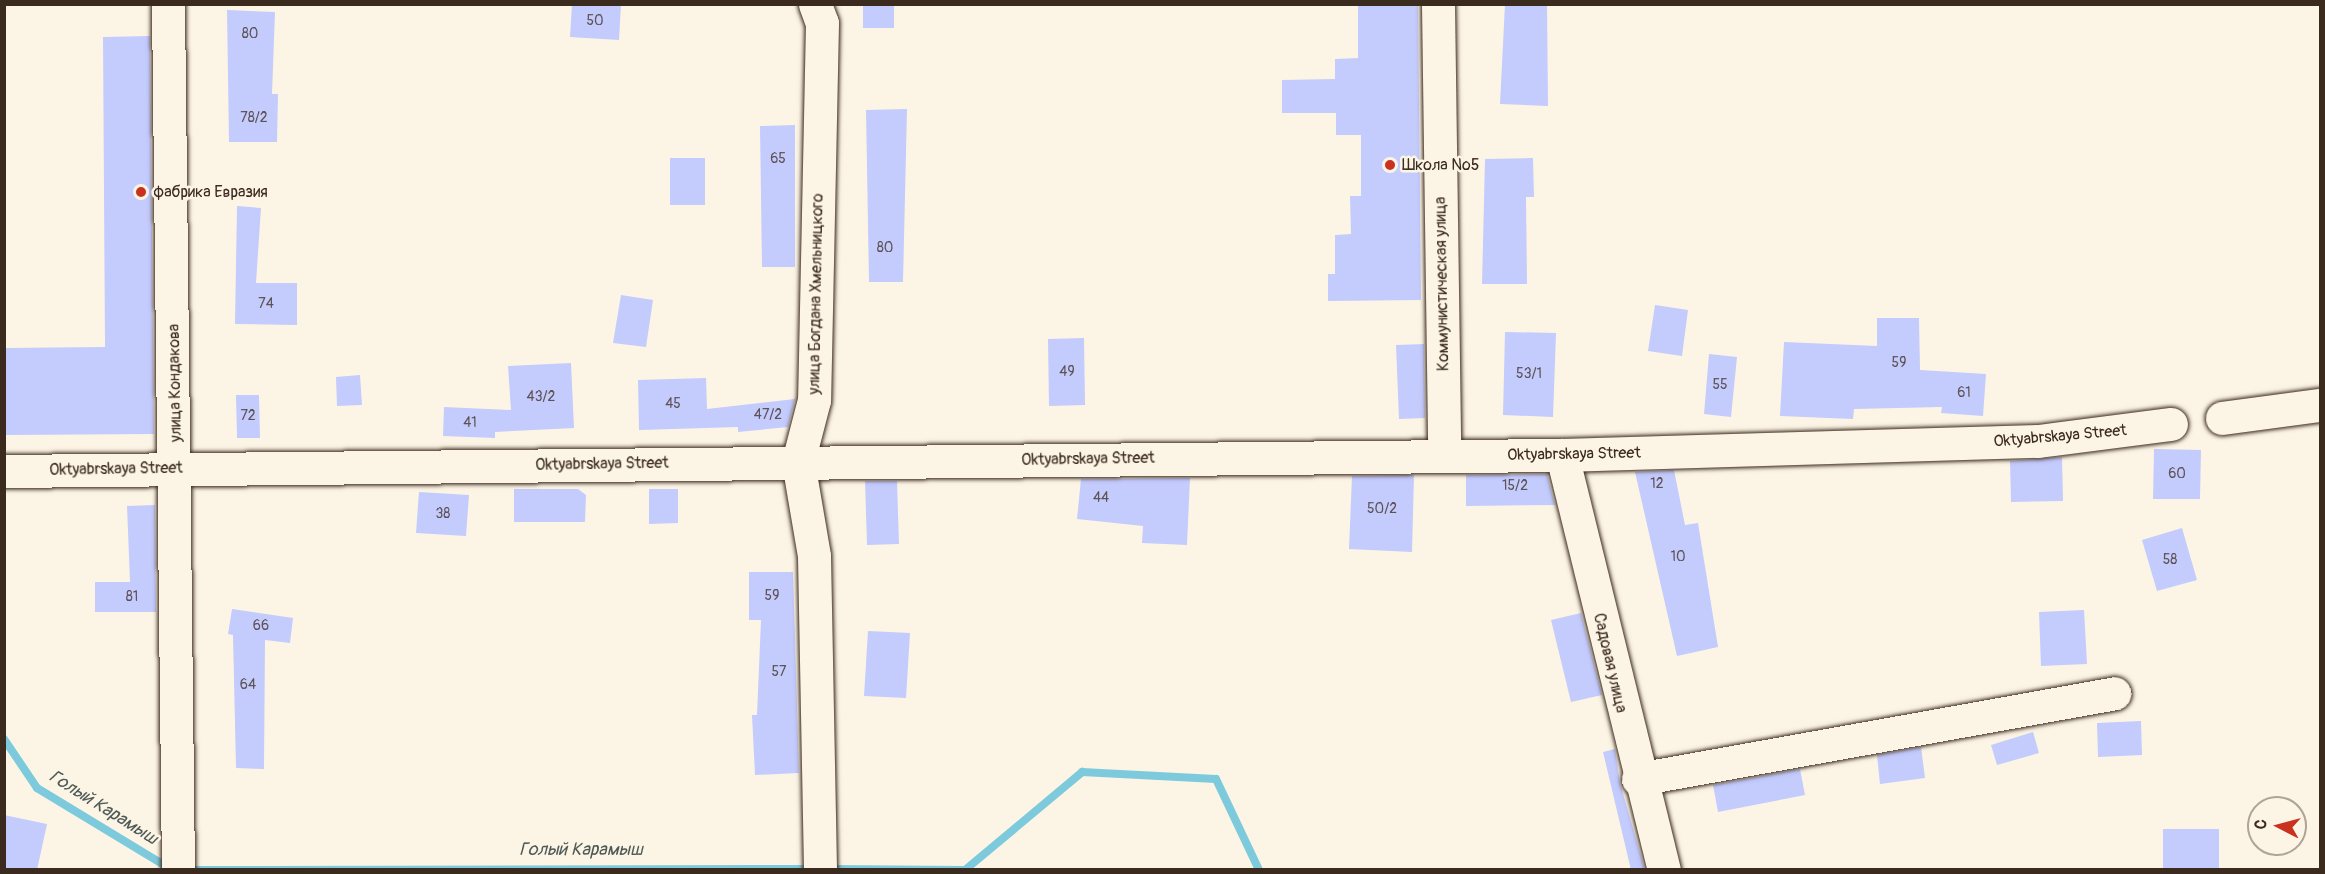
<!DOCTYPE html>
<meta charset="utf-8">
<style>
body{margin:0}
#map{position:relative;width:2325px;height:874px;overflow:hidden;background:#fcf5e5;font-family:Pangolin,sans-serif}
div>[style]{position:absolute}
.stream>*{height:8px;margin:-4px;padding:0 4px;transform-origin:4px;border-radius:4px;background:#7ecadd}
.building>*{inset:0;background:#c4cbfd}
.roads{filter:drop-shadow(0 0 2px #3b2a1e) drop-shadow(0 0 2px #3b2a1e)}
.minor>*{height:33px;margin:-16.5px;padding:0 16.5px;transform-origin:16.5px;border-radius:16.5px;background:#fcf5e5}
.dots>*{width:16px;height:16px;translate:-50% -50%;box-sizing:border-box;border:3px solid #fcf5e5;border-radius:50%}
span{translate:-50% -50%;white-space:nowrap;text-align:center;line-height:1.15;-webkit-text-stroke:5px #fcf5e5;paint-order:stroke}
.number-label{font-size:14px;color:#5d5256}
.number-label span{-webkit-text-stroke-width:0}
.poi-label{font-size:16px;color:#3b2a1e}
.left{translate:0 -50%;text-align:left}
.street-label{font-size:16px;color:#3b2a1e}
.water-label{font-size:18px;color:#4f5a57;font-style:italic}
.frame{position:absolute;inset:0;border:6px solid #3b2a1e;pointer-events:none}
.north{position:absolute;left:2247px;top:796px;width:60px;height:60px;box-sizing:border-box;background:#fcf5e5;border:2px solid #afa495;border-radius:50%;rotate:276deg;font-size:16px;font-weight:700;line-height:24px;text-align:center;color:#3b2a1e}
.north::after{content:'';display:block;margin:auto;width:21px;height:27px;background:#c8321e;clip-path:polygon(50% 0,100% 100%,50% 72%,0 100%)}
</style>
<div id="map">
<div class="stream">
<i style="left:4px;top:739px;width:59px;rotate:56deg"></i>
<i style="left:37px;top:788px;width:157px;rotate:31.2deg"></i>
<i style="left:827px;top:869px;width:138px;rotate:0.4deg"></i>
<i style="left:196px;top:870px;width:618px;rotate:-0.09deg"></i>
<i style="left:965px;top:870px;width:153px;rotate:-39.9deg"></i>
<i style="left:1082px;top:772px;width:134px;rotate:3deg"></i>
<i style="left:1216px;top:779px;width:101px;rotate:64.7deg"></i>
</div>
<div class="building">
<i style="clip-path:polygon(572px 4px,621px 4px,619px 40px,570px 37px)"></i>
<i style="clip-path:polygon(863px 4px,894px 4px,894px 28px,863px 28px)"></i>
<i style="clip-path:polygon(1358px 4px,1418px 4px,1421px 300px,1328px 301px,1328px 274px,1335px 274px,1335px 235px,1351px 234px,1350px 196px,1361px 196px,1361px 135px,1336px 135px,1336px 113px,1282px 113px,1282px 80px,1335px 79px,1335px 59px,1358px 58px)"></i>
<i style="clip-path:polygon(1505px 4px,1547px 4px,1548px 106px,1500px 104px)"></i>
<i style="clip-path:polygon(227px 10px,275px 12px,272px 94px,278px 94px,277px 142px,229px 142px)"></i>
<i style="clip-path:polygon(150px 36px,154px 434px,4px 435px,4px 348px,105px 347px,103px 37px)"></i>
<i style="clip-path:polygon(907px 109px,903px 282px,869px 282px,866px 110px)"></i>
<i style="clip-path:polygon(795px 125px,795px 267px,762px 267px,760px 126px)"></i>
<i style="clip-path:polygon(670px 158px,705px 158px,705px 205px,670px 205px)"></i>
<i style="clip-path:polygon(1533px 158px,1534px 197px,1526px 197px,1527px 284px,1482px 284px,1485px 159px)"></i>
<i style="clip-path:polygon(237px 206px,261px 208px,256px 283px,297px 283px,297px 325px,235px 324px)"></i>
<i style="clip-path:polygon(621px 295px,653px 300px,646px 347px,613px 343px)"></i>
<i style="clip-path:polygon(1655px 305px,1688px 310px,1682px 356px,1648px 351px)"></i>
<i style="clip-path:polygon(1877px 318px,1919px 318px,1920px 370px,1986px 374px,1983px 416px,1941px 413px,1942px 407px,1854px 409px,1853px 419px,1780px 416px,1784px 342px,1877px 346px)"></i>
<i style="clip-path:polygon(1505px 332px,1556px 333px,1553px 417px,1503px 415px)"></i>
<i style="clip-path:polygon(1084px 338px,1085px 405px,1049px 406px,1048px 339px)"></i>
<i style="clip-path:polygon(1424px 344px,1425px 418px,1399px 419px,1396px 345px)"></i>
<i style="clip-path:polygon(1709px 354px,1737px 357px,1731px 417px,1704px 414px)"></i>
<i style="clip-path:polygon(571px 363px,574px 428px,495px 432px,495px 438px,443px 436px,444px 407px,511px 410px,508px 366px)"></i>
<i style="clip-path:polygon(360px 375px,362px 405px,337px 406px,336px 377px)"></i>
<i style="clip-path:polygon(706px 378px,707px 409px,795px 399px,788px 427px,738px 432px,738px 427px,639px 430px,638px 380px)"></i>
<i style="clip-path:polygon(236px 395px,259px 395px,260px 438px,237px 438px)"></i>
<i style="clip-path:polygon(2154px 449px,2201px 450px,2200px 499px,2153px 499px)"></i>
<i style="clip-path:polygon(2062px 457px,2063px 501px,2011px 502px,2010px 461px)"></i>
<i style="clip-path:polygon(1674px 470px,1685px 525px,1698px 523px,1718px 647px,1677px 656px,1635px 472px)"></i>
<i style="clip-path:polygon(1547px 474px,1555px 505px,1466px 506px,1466px 475px)"></i>
<i style="clip-path:polygon(1414px 475px,1412px 552px,1349px 549px,1352px 476px)"></i>
<i style="clip-path:polygon(1190px 478px,1187px 545px,1142px 543px,1143px 526px,1077px 519px,1081px 479px)"></i>
<i style="clip-path:polygon(865px 481px,897px 481px,899px 544px,867px 545px)"></i>
<i style="clip-path:polygon(514px 489px,578px 489px,586px 495px,585px 522px,514px 522px)"></i>
<i style="clip-path:polygon(649px 489px,678px 489px,678px 523px,649px 524px)"></i>
<i style="clip-path:polygon(419px 492px,469px 495px,466px 536px,416px 533px)"></i>
<i style="clip-path:polygon(155px 505px,156px 612px,95px 612px,95px 582px,130px 582px,127px 506px)"></i>
<i style="clip-path:polygon(2182px 528px,2197px 580px,2157px 591px,2142px 540px)"></i>
<i style="clip-path:polygon(749px 572px,793px 572px,799px 773px,755px 775px,752px 715px,757px 715px,761px 620px,749px 620px)"></i>
<i style="clip-path:polygon(232px 609px,293px 618px,290px 643px,265px 640px,264px 769px,236px 768px,233px 635px,228px 634px)"></i>
<i style="clip-path:polygon(2084px 610px,2087px 664px,2041px 666px,2039px 612px)"></i>
<i style="clip-path:polygon(1581px 613px,1602px 695px,1571px 702px,1551px 620px)"></i>
<i style="clip-path:polygon(868px 631px,910px 633px,906px 698px,864px 696px)"></i>
<i style="clip-path:polygon(2141px 721px,2142px 755px,2098px 757px,2097px 723px)"></i>
<i style="clip-path:polygon(2033px 732px,2039px 753px,1997px 765px,1991px 745px)"></i>
<i style="clip-path:polygon(1921px 747px,1925px 778px,1880px 784px,1877px 755px)"></i>
<i style="clip-path:polygon(1615px 749px,1620px 783px,1645px 870px,1631px 870px,1603px 752px)"></i>
<i style="clip-path:polygon(1800px 769px,1805px 795px,1718px 812px,1713px 785px)"></i>
<i style="clip-path:polygon(4px 815px,47px 824px,37px 870px,4px 870px)"></i>
<i style="clip-path:polygon(2163px 829px,2219px 829px,2219px 870px,2163px 870px)"></i>
</div>
<div class="roads">
<div class="minor">
<i style="left:168px;top:4px;width:866px;rotate:89.34deg"></i>
<i style="left:815px;top:4px;width:20px;rotate:70deg"></i>
<i style="left:822px;top:23px;width:377px;rotate:91.2deg"></i>
<i style="left:814px;top:400px;width:64px;rotate:104.5deg"></i>
<i style="left:798px;top:462px;width:95px;rotate:80.3deg"></i>
<i style="left:814px;top:556px;width:314px;rotate:88.9deg"></i>
<i style="left:1438px;top:4px;width:452px;rotate:89.2deg"></i>
<i style="left:2222px;top:418px;width:99px;rotate:-7.6deg"></i>
<i style="left:1562px;top:455px;width:427px;rotate:76.2deg"></i>
<i style="left:4px;top:471px;width:1558px;rotate:-0.59deg"></i>
<i style="left:1562px;top:455px;width:476px;rotate:-1.7deg"></i>
<i style="left:2038px;top:441px;width:134px;rotate:-7.3deg"></i>
<i style="left:1638px;top:779px;width:484px;rotate:-10.2deg"></i>
</div>
</div>
<div class="dots">
<i style="left:1390px;top:165px;background:#c8321e"></i>
<i style="left:141px;top:192px;background:#c8321e"></i>
</div>
<div class="number-label">
<span style="left:595px;top:21px">50</span>
<span style="left:250px;top:34px">80</span>
<span style="left:254px;top:118px">78/2</span>
<span style="left:778px;top:159px">65</span>
<span style="left:885px;top:248px">80</span>
<span style="left:266px;top:304px">74</span>
<span style="left:1899px;top:363px">59</span>
<span style="left:1067px;top:372px">49</span>
<span style="left:1529px;top:374px">53/1</span>
<span style="left:1720px;top:385px">55</span>
<span style="left:1964px;top:393px">61</span>
<span style="left:541px;top:397px">43/2</span>
<span style="left:673px;top:404px">45</span>
<span style="left:768px;top:415px">47/2</span>
<span style="left:248px;top:416px">72</span>
<span style="left:470px;top:423px">41</span>
<span style="left:2177px;top:474px">60</span>
<span style="left:1657px;top:484px">12</span>
<span style="left:1515px;top:486px">15/2</span>
<span style="left:1101px;top:498px">44</span>
<span style="left:1382px;top:509px">50/2</span>
<span style="left:443px;top:514px">38</span>
<span style="left:1678px;top:557px">10</span>
<span style="left:2170px;top:560px">58</span>
<span style="left:772px;top:596px">59</span>
<span style="left:132px;top:597px">81</span>
<span style="left:261px;top:626px">66</span>
<span style="left:779px;top:672px">57</span>
<span style="left:248px;top:685px">64</span>
</div>
<div class="poi-label">
<span class="left" style="left:1402px;top:165px">Школа №5</span>
<span class="left" style="left:153px;top:192px">фабрика Евразия</span>
</div>
<div class="street-label">
<span style="left:1442px;top:284px;rotate:-91deg">Коммунистическая улица</span>
<span style="left:816px;top:294px;rotate:-89deg">улица Богдана Хмельницкого</span>
<span style="left:175px;top:383px;rotate:-91deg">улица Кондакова</span>
<span style="left:2060px;top:436px;rotate:-5deg">Oktyabrskaya Street</span>
<span style="left:1574px;top:454px;rotate:-1deg">Oktyabrskaya Street</span>
<span style="left:1088px;top:459px;rotate:-1deg">Oktyabrskaya Street</span>
<span style="left:602px;top:464px;rotate:-1deg">Oktyabrskaya Street</span>
<span style="left:116px;top:469px;rotate:-1deg">Oktyabrskaya Street</span>
<span style="left:1610px;top:663px;rotate:77deg">Садовая улица</span>
</div>
<div class="water-label">
<span style="left:103px;top:808px;rotate:32deg">Голый Карамыш</span>
<span style="left:581px;top:850px">Голый Карамыш</span>
</div>
<div class="frame"></div>
<div class="north">С</div>
</div>
